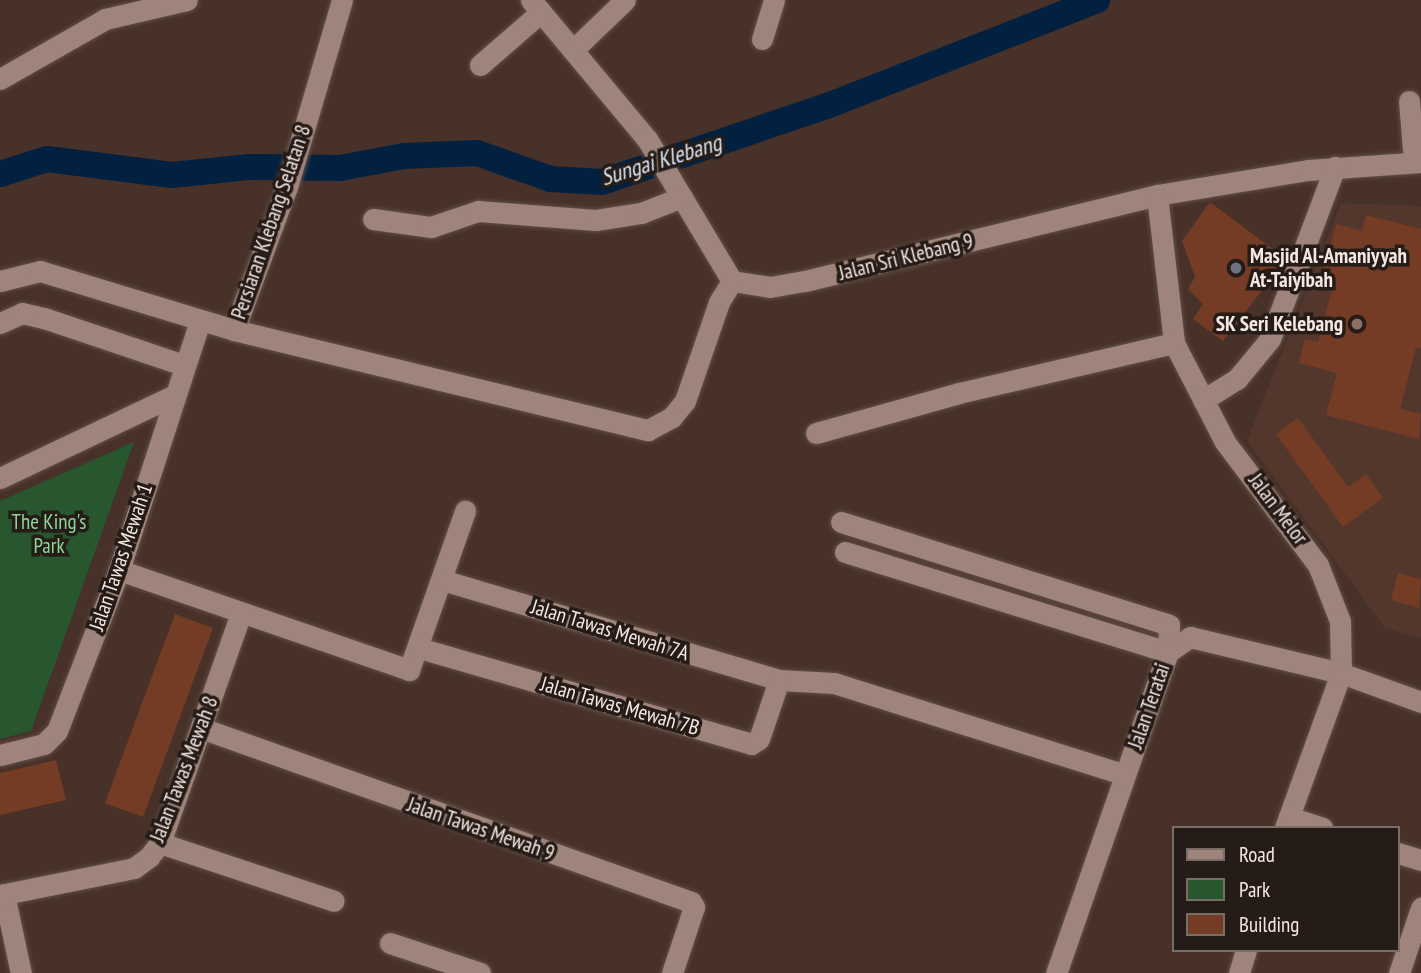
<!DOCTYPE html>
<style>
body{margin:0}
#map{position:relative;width:1421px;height:973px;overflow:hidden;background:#473128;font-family:"PT Sans Narrow",sans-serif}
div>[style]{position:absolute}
.built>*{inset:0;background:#54372c}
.green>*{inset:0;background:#27562f}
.river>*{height:26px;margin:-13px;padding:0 13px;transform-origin:13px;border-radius:13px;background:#022140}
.building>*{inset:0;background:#743c25}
.roads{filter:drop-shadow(0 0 2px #614e46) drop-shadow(0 0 2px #614e46)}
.minor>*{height:21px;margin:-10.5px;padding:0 10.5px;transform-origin:10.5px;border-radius:10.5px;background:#9e847a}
.dots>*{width:19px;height:19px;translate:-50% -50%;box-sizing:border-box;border:4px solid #251b17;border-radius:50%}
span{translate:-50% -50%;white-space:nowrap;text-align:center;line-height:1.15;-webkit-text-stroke:7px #251b17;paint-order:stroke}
.street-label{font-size:21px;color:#f6e7e1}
.poi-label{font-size:21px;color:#f6e7e1;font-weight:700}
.left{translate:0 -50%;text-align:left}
.right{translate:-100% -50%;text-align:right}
.park-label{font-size:21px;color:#8cd696}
.water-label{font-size:23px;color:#d8e4f2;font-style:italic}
.legend{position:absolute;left:1172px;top:826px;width:228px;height:126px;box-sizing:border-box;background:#251b17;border:2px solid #796d68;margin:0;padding:9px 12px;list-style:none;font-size:21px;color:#f6e7e1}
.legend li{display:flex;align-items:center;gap:14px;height:35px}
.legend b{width:35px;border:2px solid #796d68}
</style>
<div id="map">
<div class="built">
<i style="clip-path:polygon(1341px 203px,1421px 206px,1421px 638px,1385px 628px,1247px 441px)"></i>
</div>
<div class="green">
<i style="clip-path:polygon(134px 442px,31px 731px,0 739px,0 501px)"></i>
</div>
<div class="river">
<i style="left:0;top:174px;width:49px;rotate:-17.7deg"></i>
<i style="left:47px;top:159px;width:126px;rotate:7.3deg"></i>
<i style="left:172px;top:175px;width:76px;rotate:-6deg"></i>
<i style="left:248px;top:167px;width:92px;rotate:0.6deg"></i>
<i style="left:340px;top:168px;width:65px;rotate:-10.6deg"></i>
<i style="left:404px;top:156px;width:73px;rotate:-2.4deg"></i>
<i style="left:477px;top:153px;width:78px;rotate:19.4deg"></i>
<i style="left:551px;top:179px;width:51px;rotate:3.4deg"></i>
<i style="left:602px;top:182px;width:237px;rotate:-18.7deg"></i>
<i style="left:827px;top:106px;width:290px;rotate:-21.4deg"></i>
</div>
<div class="building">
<i style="clip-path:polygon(1210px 202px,1286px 259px,1223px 341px,1193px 319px,1203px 304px,1188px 289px,1195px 277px,1182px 241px)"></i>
<i style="clip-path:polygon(1366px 215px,1421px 229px,1421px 348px,1416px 347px,1400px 409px,1421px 414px,1419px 439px,1326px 415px,1337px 373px,1299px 363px,1305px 339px,1318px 342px,1334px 281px,1321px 278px,1336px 224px,1362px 231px)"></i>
<i style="clip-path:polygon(1298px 418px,1348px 487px,1366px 474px,1383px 498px,1343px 527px,1276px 434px)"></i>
<i style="clip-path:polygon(1398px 573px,1421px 579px,1419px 608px,1391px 600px)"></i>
<i style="clip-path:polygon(175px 614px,213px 628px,143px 817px,105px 803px)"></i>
<i style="clip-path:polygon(56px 760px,66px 800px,0 815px,0 773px)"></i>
</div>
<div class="roads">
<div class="minor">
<i style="left:531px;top:0;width:181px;rotate:50.2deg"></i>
<i style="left:647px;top:139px;width:165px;rotate:59.1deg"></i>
<i style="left:732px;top:281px;width:38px;rotate:9deg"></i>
<i style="left:770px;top:287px;width:36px;rotate:-10deg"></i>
<i style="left:805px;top:281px;width:362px;rotate:-13.7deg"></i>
<i style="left:1157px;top:195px;width:153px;rotate:-9.4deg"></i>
<i style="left:1308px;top:170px;width:113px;rotate:-4deg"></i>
<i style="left:762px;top:39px;width:41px;rotate:-72.9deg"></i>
<i style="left:573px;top:50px;width:72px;rotate:-43.9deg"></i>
<i style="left:480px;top:65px;width:81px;rotate:-41deg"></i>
<i style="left:0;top:79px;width:121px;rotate:-29.7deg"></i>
<i style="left:105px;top:19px;width:84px;rotate:-13deg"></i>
<i style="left:1409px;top:101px;width:61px;rotate:85.3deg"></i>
<i style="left:1157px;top:195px;width:149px;rotate:83.4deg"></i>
<i style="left:1174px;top:343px;width:111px;rotate:62.7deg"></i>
<i style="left:1225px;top:442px;width:154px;rotate:52.9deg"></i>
<i style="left:1318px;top:565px;width:60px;rotate:68.6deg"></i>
<i style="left:1340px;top:621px;width:52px;rotate:88.9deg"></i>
<i style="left:1341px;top:673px;width:165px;rotate:109.9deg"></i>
<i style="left:373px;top:219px;width:59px;rotate:7.9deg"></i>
<i style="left:431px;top:227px;width:50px;rotate:-18.8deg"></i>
<i style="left:478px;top:211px;width:118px;rotate:4.4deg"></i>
<i style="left:596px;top:220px;width:46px;rotate:-8.8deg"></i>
<i style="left:641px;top:213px;width:44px;rotate:-21.3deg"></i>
<i style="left:0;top:281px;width:41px;rotate:-14deg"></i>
<i style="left:40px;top:271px;width:203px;rotate:16.9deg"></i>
<i style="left:234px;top:330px;width:153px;rotate:-69.7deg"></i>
<i style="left:287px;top:187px;width:195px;rotate:-73.6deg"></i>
<i style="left:0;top:323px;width:24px;rotate:-24deg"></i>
<i style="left:22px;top:313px;width:23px;rotate:13deg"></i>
<i style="left:44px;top:318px;width:148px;rotate:18.6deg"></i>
<i style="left:234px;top:330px;width:426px;rotate:13.6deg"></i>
<i style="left:648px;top:430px;width:27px;rotate:-28deg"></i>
<i style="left:672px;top:417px;width:21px;rotate:-51deg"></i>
<i style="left:685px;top:401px;width:105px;rotate:-71deg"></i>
<i style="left:719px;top:302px;width:25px;rotate:-58deg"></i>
<i style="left:1203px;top:400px;width:40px;rotate:-32deg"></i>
<i style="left:1237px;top:379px;width:52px;rotate:-50.5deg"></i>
<i style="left:1270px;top:339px;width:184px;rotate:-69.3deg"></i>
<i style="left:816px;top:433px;width:148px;rotate:-15.6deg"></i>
<i style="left:959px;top:393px;width:221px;rotate:-13.1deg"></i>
<i style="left:0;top:478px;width:191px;rotate:-25.4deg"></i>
<i style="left:841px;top:522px;width:344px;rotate:17.4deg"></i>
<i style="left:1169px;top:625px;width:27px;rotate:92deg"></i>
<i style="left:1168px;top:652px;width:340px;rotate:109.2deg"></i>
<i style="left:845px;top:552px;width:338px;rotate:17.2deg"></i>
<i style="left:119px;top:570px;width:307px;rotate:19deg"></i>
<i style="left:409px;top:670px;width:169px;rotate:-70.6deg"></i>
<i style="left:442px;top:580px;width:352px;rotate:16.5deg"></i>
<i style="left:779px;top:680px;width:55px;rotate:3.1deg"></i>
<i style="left:834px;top:683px;width:305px;rotate:17.5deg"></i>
<i style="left:419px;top:648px;width:346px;rotate:16.1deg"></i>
<i style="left:751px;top:744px;width:9px;rotate:-32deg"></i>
<i style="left:759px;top:739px;width:62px;rotate:-71.3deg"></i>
<i style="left:1168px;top:652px;width:27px;rotate:-34deg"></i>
<i style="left:1190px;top:637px;width:155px;rotate:13.4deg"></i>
<i style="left:1341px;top:673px;width:85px;rotate:19.9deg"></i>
<i style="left:201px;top:728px;width:520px;rotate:19.55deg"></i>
<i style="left:691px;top:902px;width:6px;rotate:59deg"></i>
<i style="left:694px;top:907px;width:70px;rotate:108.4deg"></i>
<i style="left:0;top:755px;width:45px;rotate:-14deg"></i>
<i style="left:44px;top:744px;width:18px;rotate:-45deg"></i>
<i style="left:57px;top:731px;width:173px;rotate:-68.9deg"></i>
<i style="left:119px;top:570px;width:262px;rotate:-72deg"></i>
<i style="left:1289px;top:817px;width:35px;rotate:18deg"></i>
<i style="left:160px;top:843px;width:183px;rotate:18.4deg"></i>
<i style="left:1398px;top:853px;width:24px;rotate:17deg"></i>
<i style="left:4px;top:894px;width:81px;rotate:77.9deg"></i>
<i style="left:0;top:895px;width:137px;rotate:-11.4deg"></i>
<i style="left:134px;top:868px;width:19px;rotate:-36deg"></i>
<i style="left:149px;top:857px;width:18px;rotate:-52deg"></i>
<i style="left:160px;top:843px;width:244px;rotate:-70.6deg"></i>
<i style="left:390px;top:943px;width:95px;rotate:18.4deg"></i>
<i style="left:1239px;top:973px;width:24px;rotate:-73deg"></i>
<i style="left:1399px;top:973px;width:69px;rotate:-71.3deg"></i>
</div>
</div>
<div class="dots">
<i style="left:1236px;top:268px;background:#6b7280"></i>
<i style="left:1357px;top:324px;background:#8d6e63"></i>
</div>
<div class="street-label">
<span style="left:271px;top:222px;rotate:-71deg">Persiaran Klebang Selatan 8</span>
<span style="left:906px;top:257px;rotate:-14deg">Jalan Sri Klebang 9</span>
<span style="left:1278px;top:509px;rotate:53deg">Jalan Melor</span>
<span style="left:121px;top:557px;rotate:-71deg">Jalan Tawas Mewah 1</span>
<span style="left:610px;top:630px;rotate:17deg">Jalan Tawas Mewah 7A</span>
<span style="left:620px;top:706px;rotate:16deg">Jalan Tawas Mewah 7B</span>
<span style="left:1149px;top:706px;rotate:-71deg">Jalan Teratai</span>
<span style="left:184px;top:769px;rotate:-69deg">Jalan Tawas Mewah 8</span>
<span style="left:481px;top:829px;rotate:19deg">Jalan Tawas Mewah 9</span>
</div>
<div class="poi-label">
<span class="left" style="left:1250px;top:268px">Masjid Al-Amaniyyah<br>At-Taiyibah</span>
<span class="right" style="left:1343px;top:324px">SK Seri Kelebang</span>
</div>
<div class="park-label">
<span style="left:49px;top:534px">The King's<br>Park</span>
</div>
<div class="water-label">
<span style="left:661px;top:160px;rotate:-17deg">Sungai Klebang</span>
</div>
<ul class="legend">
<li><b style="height:9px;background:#9e847a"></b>Road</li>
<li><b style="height:19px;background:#27562f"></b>Park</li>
<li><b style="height:19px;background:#743c25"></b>Building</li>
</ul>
</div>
